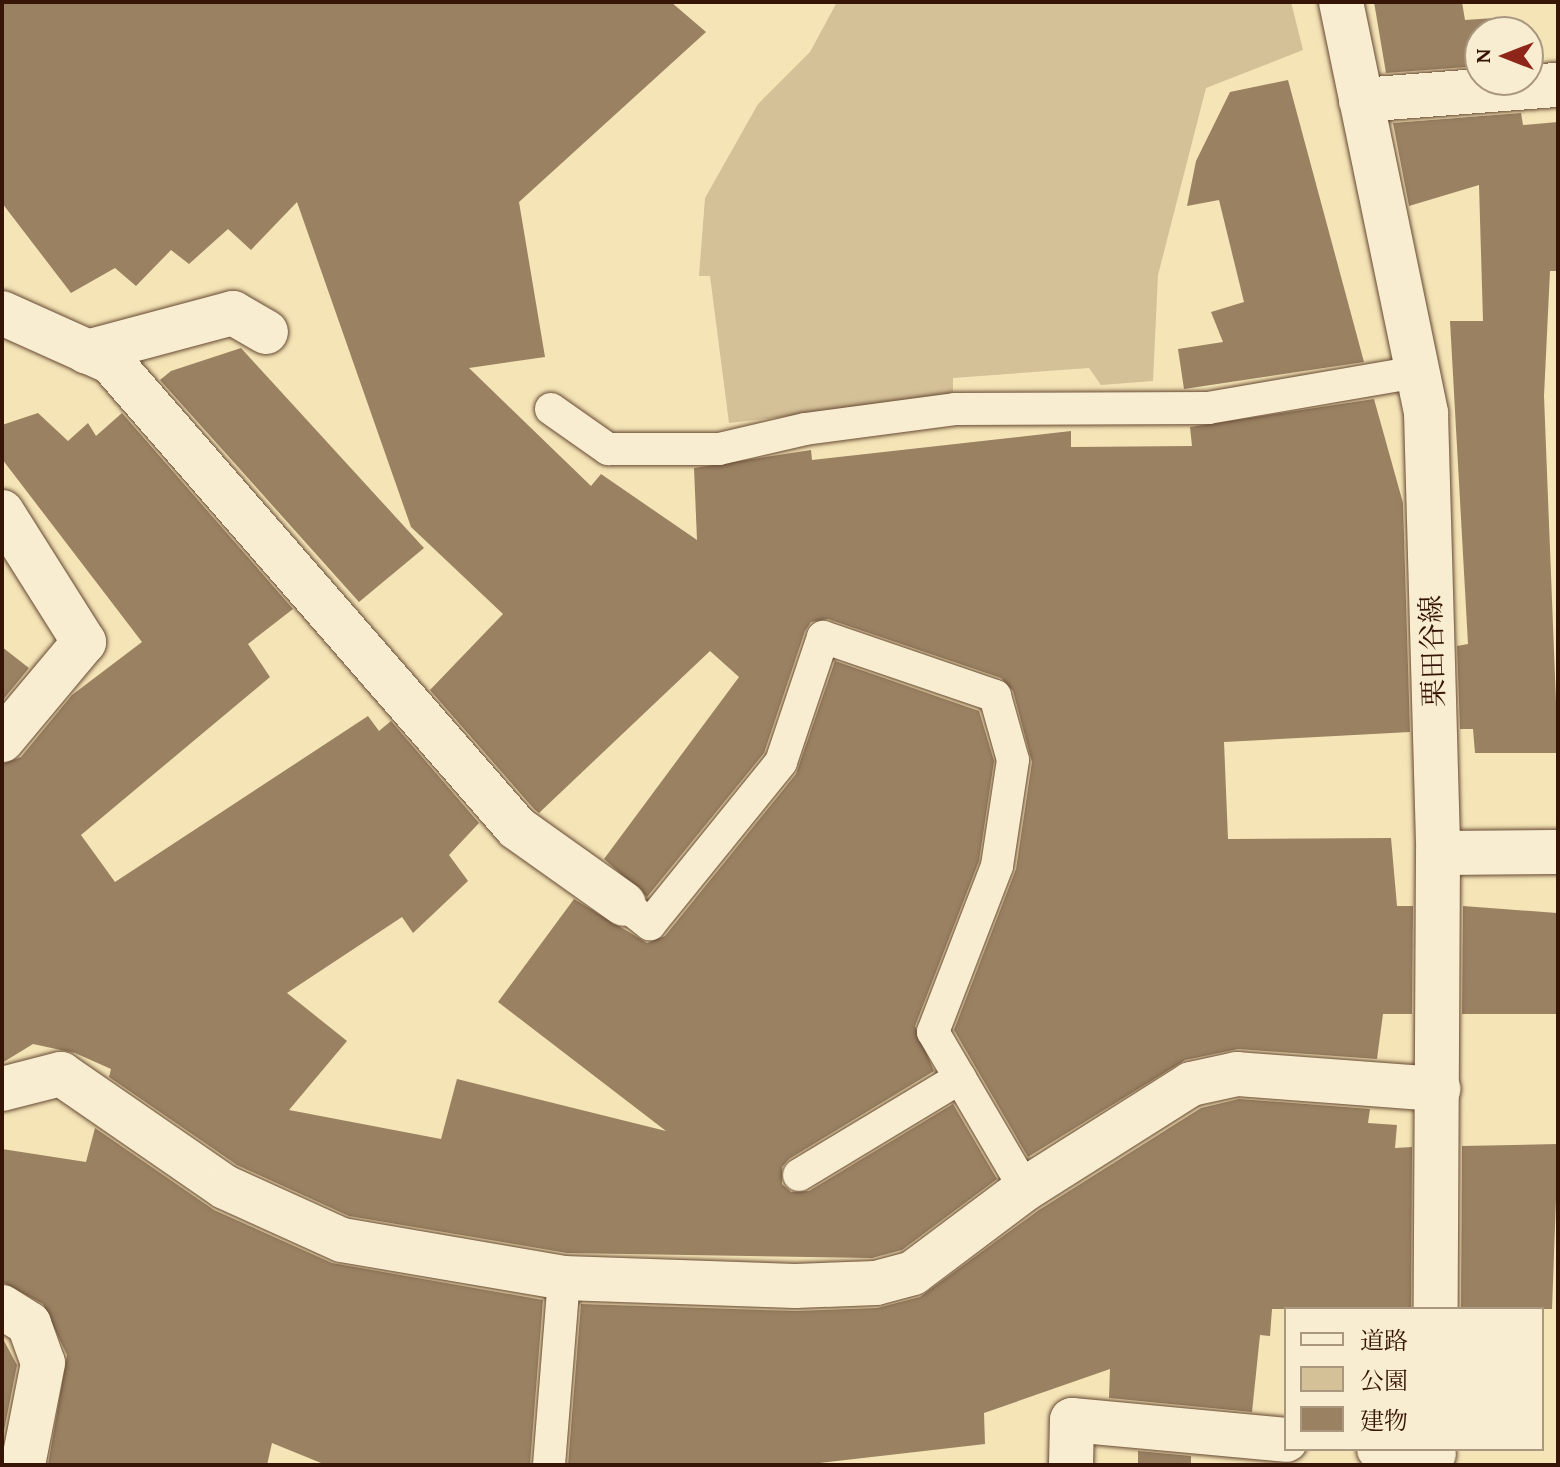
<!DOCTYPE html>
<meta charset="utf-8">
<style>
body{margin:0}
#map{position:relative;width:1560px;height:1467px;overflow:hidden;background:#f4e4b6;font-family:"Gentium Book Plus","Noto Serif JP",serif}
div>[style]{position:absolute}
.green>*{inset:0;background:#d4c198}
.building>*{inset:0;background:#998162}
.roads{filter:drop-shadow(0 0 2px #664933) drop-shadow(0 0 2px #664933)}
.lane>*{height:32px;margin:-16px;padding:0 16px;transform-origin:16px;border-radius:16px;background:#f8edd0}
.street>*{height:44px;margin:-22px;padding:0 22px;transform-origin:22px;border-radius:22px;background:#f8edd0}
.secondary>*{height:44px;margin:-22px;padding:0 22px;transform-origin:22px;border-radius:22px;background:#f8edd0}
span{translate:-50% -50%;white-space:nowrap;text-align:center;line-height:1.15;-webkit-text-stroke:6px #f8edd0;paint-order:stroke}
.street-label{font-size:28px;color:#361507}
.frame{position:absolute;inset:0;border:4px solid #361507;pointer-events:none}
.legend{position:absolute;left:1284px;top:1307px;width:260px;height:144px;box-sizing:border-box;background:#f8edd0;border:2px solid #aa9780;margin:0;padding:10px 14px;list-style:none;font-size:24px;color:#361507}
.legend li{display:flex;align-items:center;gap:16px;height:40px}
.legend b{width:40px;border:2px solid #aa9780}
.north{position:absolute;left:1464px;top:16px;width:80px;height:80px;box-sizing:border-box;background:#f8edd0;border:2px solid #aa9780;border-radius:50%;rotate:270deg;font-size:22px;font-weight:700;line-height:32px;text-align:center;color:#361507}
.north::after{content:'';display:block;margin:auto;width:28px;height:36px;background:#8f2418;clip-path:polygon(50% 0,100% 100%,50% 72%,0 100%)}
</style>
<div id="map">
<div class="green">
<i style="clip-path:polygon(837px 2px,1291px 2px,1303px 50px,1206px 88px,1158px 275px,1153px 381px,1101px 385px,1089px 368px,953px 378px,953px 397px,729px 423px,710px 276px,699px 276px,705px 198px,758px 104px,810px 52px)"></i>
</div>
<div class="building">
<i style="clip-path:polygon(2px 2px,671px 2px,706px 32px,519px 202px,545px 357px,469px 368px,591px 486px,601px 474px,697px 540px,694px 468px,811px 450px,812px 460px,1071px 431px,1071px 447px,1192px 446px,1190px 427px,1374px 399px,1403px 503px,1410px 732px,1224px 742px,1228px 839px,1391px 838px,1397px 906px,1413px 906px,1412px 1014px,1383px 1014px,1377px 1059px,1238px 1049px,1185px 1060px,1028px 1157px,954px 1030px,1016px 869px,1032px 762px,1013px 691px,1001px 678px,828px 619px,811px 622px,805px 631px,764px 753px,647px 897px,604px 859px,739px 677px,710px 651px,539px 813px,534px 809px,430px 690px,503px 614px,411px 527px,297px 202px,251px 250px,228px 229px,189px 264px,171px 250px,136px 286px,115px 268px,71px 293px,2px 203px)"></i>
<i style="clip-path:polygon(1374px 2px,1462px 2px,1465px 20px,1509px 17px,1511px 32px,1480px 32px,1480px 66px,1386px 73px)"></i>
<i style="clip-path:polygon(1288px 80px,1364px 362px,1184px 389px,1178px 349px,1223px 342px,1211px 312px,1244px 302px,1219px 200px,1187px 206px,1196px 161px,1230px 92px)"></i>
<i style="clip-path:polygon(1521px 113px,1523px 125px,1558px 122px,1558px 271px,1550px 271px,1544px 396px,1558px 753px,1475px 753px,1473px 729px,1460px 729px,1457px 646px,1468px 644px,1450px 321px,1483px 321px,1479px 185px,1409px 206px,1393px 123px)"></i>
<i style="clip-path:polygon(241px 348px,424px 548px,359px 602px,160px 380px,171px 371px)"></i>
<i style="clip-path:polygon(38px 413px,68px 441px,88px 423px,96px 436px,122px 413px,293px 609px,248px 644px,270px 677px,81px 835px,115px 882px,368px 716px,379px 731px,391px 721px,479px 823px,449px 855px,468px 881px,413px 933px,402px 917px,287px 993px,347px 1041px,289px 1110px,441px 1139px,457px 1079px,666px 1131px,498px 1002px,574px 899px,647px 943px,665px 936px,796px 774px,835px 661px,979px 711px,994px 761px,979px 861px,915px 1026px,934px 1071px,789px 1159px,782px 1167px,782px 1184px,791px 1192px,809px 1191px,953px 1104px,997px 1179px,902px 1250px,872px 1258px,567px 1253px,349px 1216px,237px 1165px,109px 1077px,111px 1069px,75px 1053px,33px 1044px,2px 1063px,2px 764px,21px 757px,72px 695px,142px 642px,2px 459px,2px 425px)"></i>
<i style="clip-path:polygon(2px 647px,29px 668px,2px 701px)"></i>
<i style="clip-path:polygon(1463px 906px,1557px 913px,1558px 1014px,1462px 1014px)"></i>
<i style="clip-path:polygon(1239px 1099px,1370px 1109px,1368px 1123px,1397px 1125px,1395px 1148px,1412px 1147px,1411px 1309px,1272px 1309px,1270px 1336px,1260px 1335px,1252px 1412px,1109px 1398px,1110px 1369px,984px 1413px,985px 1444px,802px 1465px,568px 1465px,581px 1304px,796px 1311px,877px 1308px,920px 1297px,1039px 1210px,1201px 1108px)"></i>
<i style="clip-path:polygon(95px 1128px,214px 1210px,332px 1263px,543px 1300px,530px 1465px,326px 1465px,272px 1443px,267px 1465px,48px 1465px,67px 1355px,43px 1304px,2px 1282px,2px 1149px,86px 1162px)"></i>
<i style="clip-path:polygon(1558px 1144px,1552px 1309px,1461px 1309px,1462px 1146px)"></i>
<i style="clip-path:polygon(2px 1337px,17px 1365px,2px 1441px)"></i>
<i style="clip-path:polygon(1138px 1451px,1191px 1456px,1191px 1465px,1138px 1465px)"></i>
</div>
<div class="roads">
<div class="lane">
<i style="left:551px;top:409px;width:70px;rotate:35.1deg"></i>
<i style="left:608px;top:449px;width:111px"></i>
<i style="left:719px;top:449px;width:88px;rotate:-13.1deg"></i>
<i style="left:805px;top:429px;width:151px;rotate:-7.6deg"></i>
<i style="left:955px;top:409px;width:253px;rotate:-0.2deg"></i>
<i style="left:1208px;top:408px;width:212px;rotate:-9.8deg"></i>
<i style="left:624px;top:904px;width:33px;rotate:38deg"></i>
<i style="left:650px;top:924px;width:208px;rotate:-51deg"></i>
<i style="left:781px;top:762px;width:132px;rotate:-71.4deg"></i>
<i style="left:823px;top:637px;width:182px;rotate:18.9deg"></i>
<i style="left:995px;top:696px;width:66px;rotate:74.3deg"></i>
<i style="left:1013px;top:760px;width:107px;rotate:98.6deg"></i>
<i style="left:997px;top:866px;width:178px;rotate:111.1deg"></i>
<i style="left:933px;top:1032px;width:182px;rotate:59.6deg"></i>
<i style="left:799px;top:1175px;width:188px;rotate:-31.1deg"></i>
<i style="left:549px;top:1465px;width:188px;rotate:-85.4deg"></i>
</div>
<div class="street">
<i style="left:1341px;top:2px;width:420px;rotate:78.3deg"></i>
<i style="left:1426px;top:413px;width:440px;rotate:88.4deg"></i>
<i style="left:1438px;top:853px;width:456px;rotate:90.3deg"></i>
<i style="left:1361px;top:100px;width:198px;rotate:-4.4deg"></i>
<i style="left:2px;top:313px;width:120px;rotate:24.2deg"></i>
<i style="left:111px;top:362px;width:618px;rotate:48.94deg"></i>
<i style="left:517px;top:828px;width:131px;rotate:35.4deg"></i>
<i style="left:87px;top:352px;width:151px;rotate:-15deg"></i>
<i style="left:233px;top:313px;width:38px;rotate:30deg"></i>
<i style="left:2px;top:512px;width:154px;rotate:57.8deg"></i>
<i style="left:84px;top:642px;width:128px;rotate:129.9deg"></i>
<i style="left:2px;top:1089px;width:61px;rotate:-14.3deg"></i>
<i style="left:61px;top:1074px;width:199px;rotate:34.6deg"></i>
<i style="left:225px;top:1187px;width:128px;rotate:24.4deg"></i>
<i style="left:342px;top:1240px;width:225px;rotate:9.7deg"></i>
<i style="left:564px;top:1278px;width:231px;rotate:2deg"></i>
<i style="left:795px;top:1286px;width:81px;rotate:-2.1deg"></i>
<i style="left:876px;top:1283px;width:38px;rotate:-15deg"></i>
<i style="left:913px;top:1273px;width:140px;rotate:-36.9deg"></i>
<i style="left:1025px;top:1189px;width:196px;rotate:-32.3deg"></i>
<i style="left:1191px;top:1084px;width:47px;rotate:-12.3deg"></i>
<i style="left:1237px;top:1074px;width:202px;rotate:4.3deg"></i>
<i style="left:2px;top:1307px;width:32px;rotate:32deg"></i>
<i style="left:29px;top:1324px;width:41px;rotate:70.3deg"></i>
<i style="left:43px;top:1363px;width:104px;rotate:101.1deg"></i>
<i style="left:1379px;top:1449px;width:55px;rotate:5.2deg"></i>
<i style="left:1071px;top:1465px;width:45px;rotate:-88.7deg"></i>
<i style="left:1072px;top:1420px;width:215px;rotate:5.3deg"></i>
</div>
<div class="secondary">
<i style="left:1438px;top:853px;width:120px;rotate:-0.5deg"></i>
</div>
</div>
<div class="street-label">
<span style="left:1432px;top:651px;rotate:-92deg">栗田谷線</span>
</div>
<div class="frame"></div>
<ul class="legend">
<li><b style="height:10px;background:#f8edd0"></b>道路</li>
<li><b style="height:22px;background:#d4c198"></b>公園</li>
<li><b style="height:22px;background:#998162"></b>建物</li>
</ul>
<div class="north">N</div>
</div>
